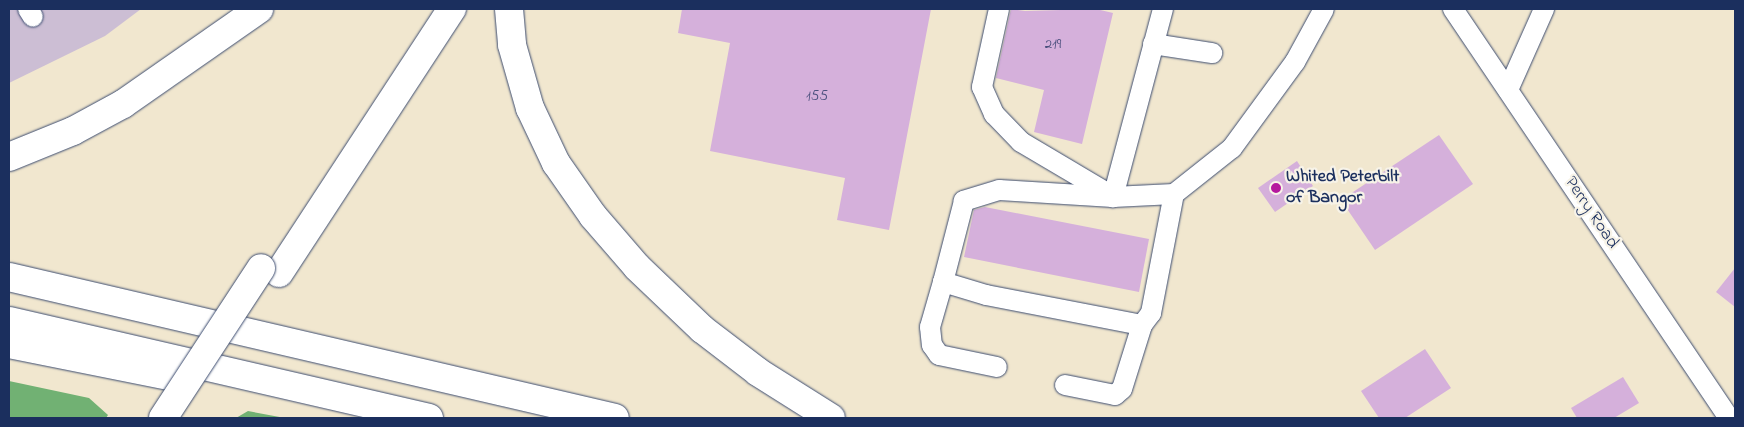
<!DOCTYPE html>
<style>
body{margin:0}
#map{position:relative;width:1744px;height:427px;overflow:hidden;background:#f1e7cf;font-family:"Indie Flower",sans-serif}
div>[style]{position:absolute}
.industrial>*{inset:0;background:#ccbed4}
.forest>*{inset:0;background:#71b173}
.building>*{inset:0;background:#d5b0db}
.roads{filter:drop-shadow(0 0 1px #3b4b6f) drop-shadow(0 0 1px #3b4b6f)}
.minor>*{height:20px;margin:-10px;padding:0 10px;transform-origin:10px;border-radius:10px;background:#fff}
.highway>*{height:28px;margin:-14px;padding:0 14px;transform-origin:14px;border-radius:14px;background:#fff}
.bridges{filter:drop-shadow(0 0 1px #3b4b6f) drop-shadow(0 0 1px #3b4b6f)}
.highway-bridge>*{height:28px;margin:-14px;padding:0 14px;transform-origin:14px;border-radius:14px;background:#fff}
.dots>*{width:14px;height:14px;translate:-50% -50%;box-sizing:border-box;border:2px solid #f7f3e8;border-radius:50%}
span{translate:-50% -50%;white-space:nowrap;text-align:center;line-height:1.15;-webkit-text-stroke:4.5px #f7f3e8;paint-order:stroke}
.number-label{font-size:15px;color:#4a4f7d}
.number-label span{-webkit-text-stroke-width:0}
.poi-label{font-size:18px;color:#1b2f5e;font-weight:700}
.left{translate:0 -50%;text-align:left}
.street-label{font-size:18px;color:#1b2f5e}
.frame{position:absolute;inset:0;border:10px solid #1b2f5e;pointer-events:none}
</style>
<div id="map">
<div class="industrial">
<i style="clip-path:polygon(9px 9px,141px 9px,105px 36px,9px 83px)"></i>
</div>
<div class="forest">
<i style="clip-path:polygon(9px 381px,89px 398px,108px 415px,106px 418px,9px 418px)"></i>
<i style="clip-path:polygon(248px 411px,285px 418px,236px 418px)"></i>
</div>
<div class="building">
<i style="clip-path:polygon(682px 9px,931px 9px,889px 230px,837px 220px,845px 178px,710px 151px,730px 43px,678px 33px)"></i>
<i style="clip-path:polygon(1011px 9px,1025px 11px,1096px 9px,1113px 13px,1082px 144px,1034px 132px,1044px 90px,996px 78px)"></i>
<i style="clip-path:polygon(1439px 135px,1473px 184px,1375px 250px,1341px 200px)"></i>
<i style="clip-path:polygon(1297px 161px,1313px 186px,1275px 212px,1258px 188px)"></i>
<i style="clip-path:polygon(985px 207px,1149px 239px,1139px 292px,964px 257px,974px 210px)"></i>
<i style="clip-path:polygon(1735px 268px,1735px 307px,1716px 292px)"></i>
<i style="clip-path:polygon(1425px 349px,1451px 388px,1405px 418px,1379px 418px,1361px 391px)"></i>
<i style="clip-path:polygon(1623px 377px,1639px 403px,1614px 418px,1577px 418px,1571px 408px)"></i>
</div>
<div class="roads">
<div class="minor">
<i style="left:28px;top:9px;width:9px;rotate:58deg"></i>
<i style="left:999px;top:9px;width:80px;rotate:102.3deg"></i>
<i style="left:982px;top:87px;width:30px;rotate:66deg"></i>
<i style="left:994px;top:114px;width:39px;rotate:46deg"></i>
<i style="left:1021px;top:142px;width:102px;rotate:30.6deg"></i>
<i style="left:1163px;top:9px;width:195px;rotate:104.9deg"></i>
<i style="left:1113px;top:197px;width:61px;rotate:-2.8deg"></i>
<i style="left:1174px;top:194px;width:74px;rotate:-38.4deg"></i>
<i style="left:1232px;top:148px;width:107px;rotate:-53.8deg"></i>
<i style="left:1295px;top:62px;width:60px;rotate:-61.3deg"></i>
<i style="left:1453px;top:9px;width:493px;rotate:56deg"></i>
<i style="left:1153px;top:44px;width:60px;rotate:8.7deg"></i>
<i style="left:1508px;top:90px;width:89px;rotate:-66deg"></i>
<i style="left:1113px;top:197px;width:114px;rotate:-176.5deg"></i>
<i style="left:999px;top:190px;width:37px;rotate:163deg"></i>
<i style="left:964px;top:201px;width:84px;rotate:104.5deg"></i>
<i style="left:943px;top:282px;width:45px;rotate:16.8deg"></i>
<i style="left:986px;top:295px;width:159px;rotate:10.9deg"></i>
<i style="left:1142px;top:325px;width:15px;rotate:-53deg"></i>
<i style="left:1151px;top:313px;width:121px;rotate:-79.1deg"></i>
<i style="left:943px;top:282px;width:47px;rotate:106.1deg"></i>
<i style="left:930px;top:327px;width:18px;rotate:84deg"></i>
<i style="left:932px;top:345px;width:12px;rotate:55deg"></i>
<i style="left:939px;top:355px;width:59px;rotate:11.7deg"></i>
<i style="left:1065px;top:385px;width:51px;rotate:11.3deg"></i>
<i style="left:1115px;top:395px;width:9px;rotate:-41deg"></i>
<i style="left:1122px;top:389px;width:67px;rotate:-72.6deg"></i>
</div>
<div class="highway">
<i style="left:509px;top:9px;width:36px;rotate:85deg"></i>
<i style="left:512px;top:45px;width:66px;rotate:74.1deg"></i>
<i style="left:530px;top:108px;width:61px;rotate:64.7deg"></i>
<i style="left:556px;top:163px;width:65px;rotate:55.1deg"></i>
<i style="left:593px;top:216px;width:67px;rotate:49.2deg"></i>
<i style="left:637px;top:267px;width:90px;rotate:43.6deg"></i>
<i style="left:702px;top:329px;width:71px;rotate:37.5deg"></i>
<i style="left:758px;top:372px;width:86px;rotate:32.2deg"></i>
<i style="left:9px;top:157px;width:69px;rotate:-22.1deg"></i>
<i style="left:73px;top:131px;width:57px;rotate:-28.4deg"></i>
<i style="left:123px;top:104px;width:166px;rotate:-34.9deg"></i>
<i style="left:279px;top:273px;width:316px;rotate:-56.8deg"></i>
<i style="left:9px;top:277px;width:622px;rotate:13.1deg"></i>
<i style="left:9px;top:321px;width:431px;rotate:13deg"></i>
<i style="left:9px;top:344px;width:163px;rotate:11.3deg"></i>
</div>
</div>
<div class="bridges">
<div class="highway-bridge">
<i style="left:163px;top:418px;width:179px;rotate:-56.8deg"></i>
</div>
</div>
<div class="dots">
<i style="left:1276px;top:188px;background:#b5179e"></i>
</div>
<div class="number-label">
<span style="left:1053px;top:45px">219</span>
<span style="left:817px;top:97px">155</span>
</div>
<div class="poi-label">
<span class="left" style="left:1286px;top:188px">Whited Peterbilt<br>of Bangor</span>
</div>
<div class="street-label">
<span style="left:1591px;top:213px;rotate:56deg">Perry Road</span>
</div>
<div class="frame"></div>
</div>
